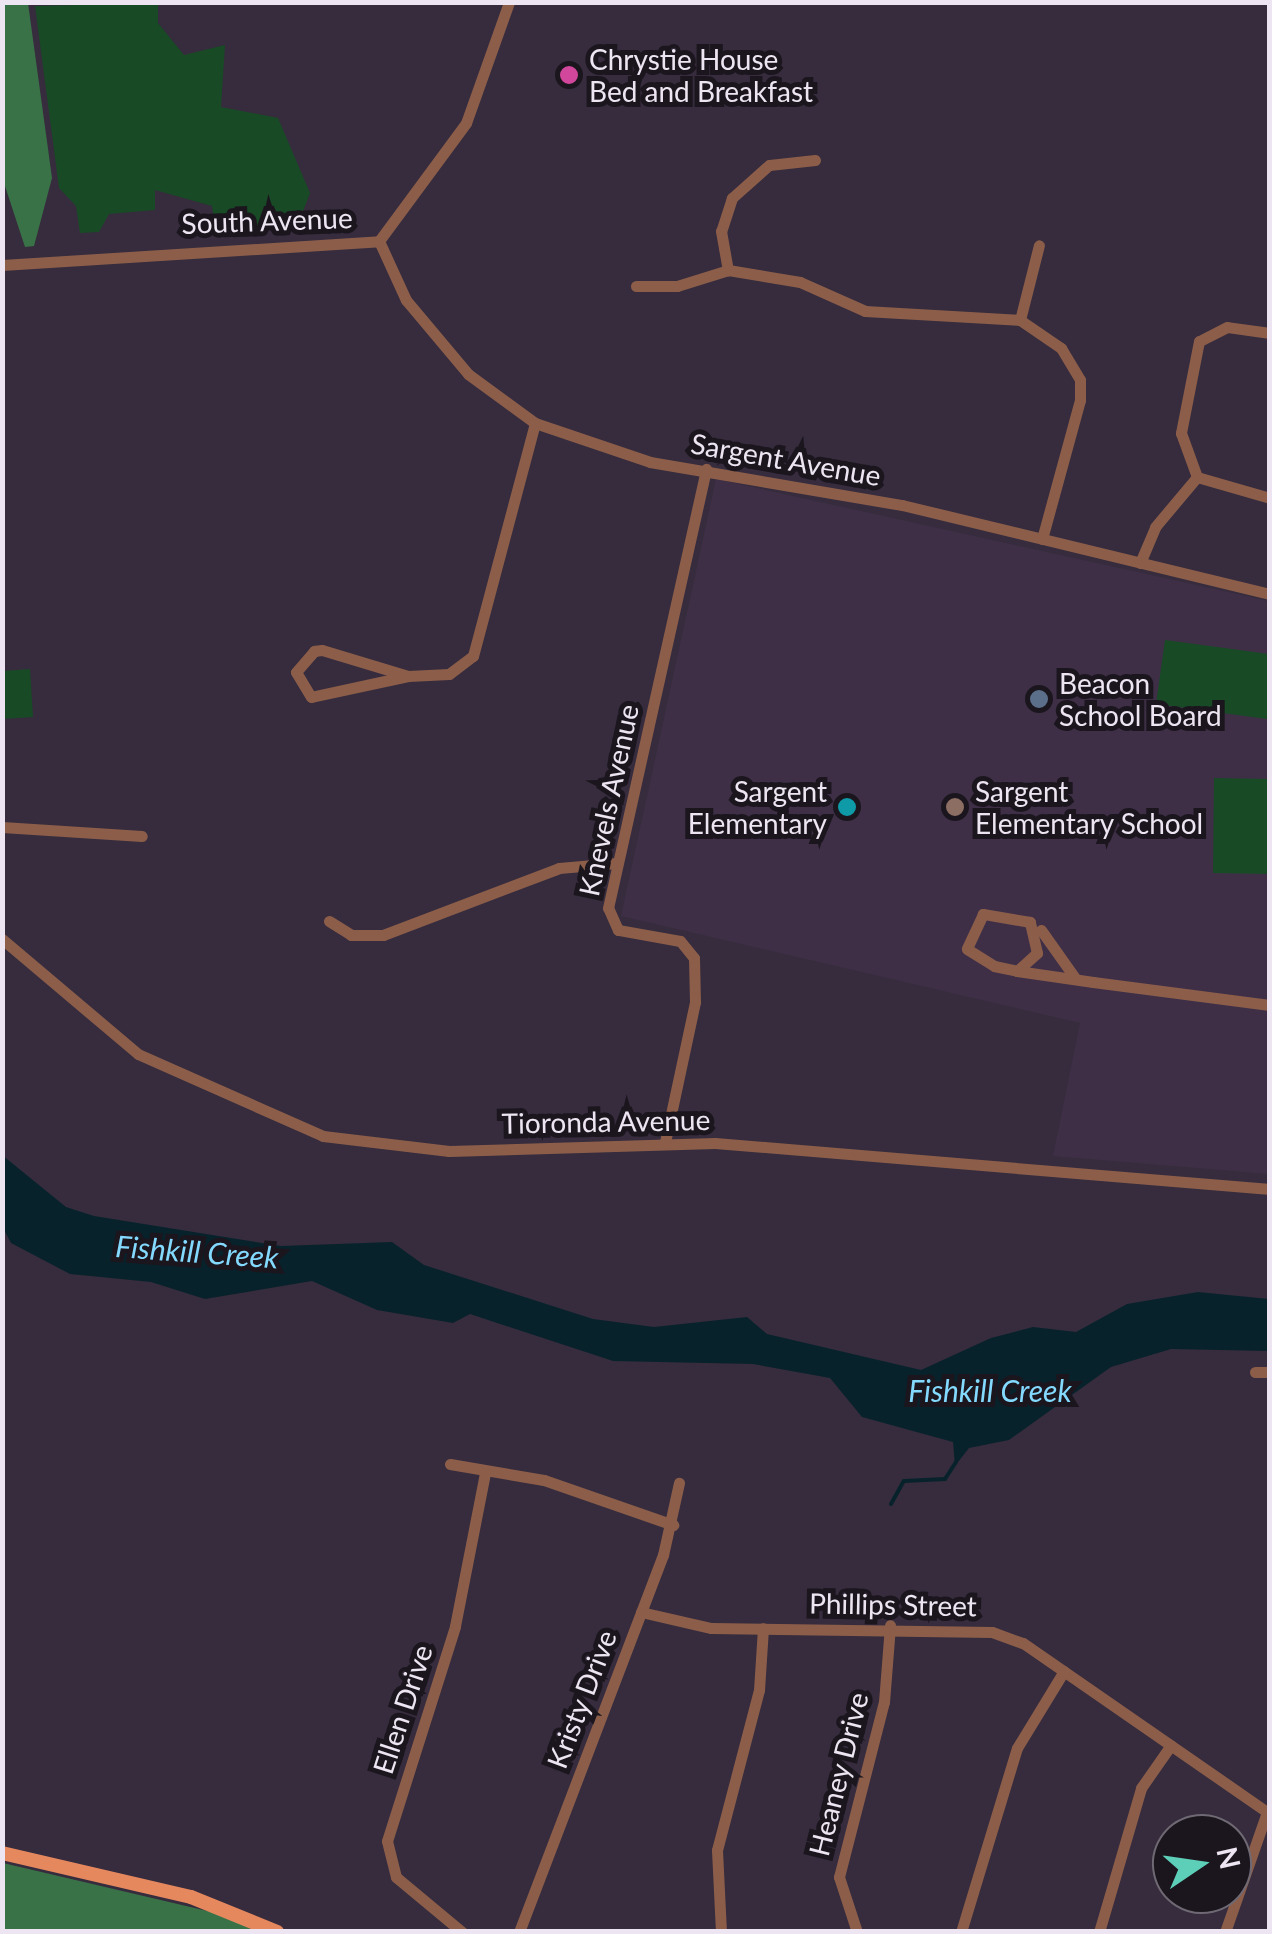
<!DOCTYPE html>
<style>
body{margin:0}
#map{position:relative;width:1272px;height:1934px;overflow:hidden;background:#362c3d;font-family:Lato,sans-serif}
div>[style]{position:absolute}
.built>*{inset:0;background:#3e2f47}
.green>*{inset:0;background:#184a26}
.forest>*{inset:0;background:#397247}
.water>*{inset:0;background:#08222c}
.stream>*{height:4px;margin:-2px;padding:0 2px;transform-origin:2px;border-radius:2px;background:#08222c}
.minor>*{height:11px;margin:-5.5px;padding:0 5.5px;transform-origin:5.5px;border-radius:5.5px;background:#8c5e4a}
.major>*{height:14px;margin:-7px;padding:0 7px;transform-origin:7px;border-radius:7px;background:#e6885e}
.dots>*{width:28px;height:28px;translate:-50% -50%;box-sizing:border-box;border:5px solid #1b161e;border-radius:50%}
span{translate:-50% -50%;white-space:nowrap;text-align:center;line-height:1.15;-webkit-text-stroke:10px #1b161e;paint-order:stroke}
.poi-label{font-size:28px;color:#ede6f2}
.left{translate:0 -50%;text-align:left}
.right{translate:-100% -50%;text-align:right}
.street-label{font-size:28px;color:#ede6f2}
.water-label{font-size:30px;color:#84d9fe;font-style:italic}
.frame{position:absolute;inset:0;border:5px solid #ede6f2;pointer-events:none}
.north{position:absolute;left:1152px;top:1814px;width:100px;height:100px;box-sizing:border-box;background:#1b161e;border:2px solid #6f6973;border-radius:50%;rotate:77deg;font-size:28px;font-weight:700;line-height:40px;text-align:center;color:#ede6f2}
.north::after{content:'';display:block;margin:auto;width:35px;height:45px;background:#5dceb8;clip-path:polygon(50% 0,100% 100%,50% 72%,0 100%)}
</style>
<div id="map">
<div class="built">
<i style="clip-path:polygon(716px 479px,1269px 601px,1269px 1174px,1053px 1156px,1080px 1023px,621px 916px)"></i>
</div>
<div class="green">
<i style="clip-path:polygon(158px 3px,158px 23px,184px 55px,225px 45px,221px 107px,278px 118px,310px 193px,302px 214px,261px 232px,216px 235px,212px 206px,155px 190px,155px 210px,109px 214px,99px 232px,80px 233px,76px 206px,59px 188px,35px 6px)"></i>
<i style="clip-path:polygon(1165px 640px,1269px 654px,1267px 719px,1156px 704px)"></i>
<i style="clip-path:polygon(30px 669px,33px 717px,3px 719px,3px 671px)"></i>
<i style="clip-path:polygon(1214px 778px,1269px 779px,1269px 874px,1213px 873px)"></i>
</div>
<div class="forest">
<i style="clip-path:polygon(2px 3px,28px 3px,52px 178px,34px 246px,25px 247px,3px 180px)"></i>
<i style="clip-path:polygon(3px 1863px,233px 1917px,264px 1932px,3px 1932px)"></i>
</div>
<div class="water">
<i style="clip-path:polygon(2px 1155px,66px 1207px,94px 1216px,281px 1246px,392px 1242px,424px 1265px,593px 1319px,654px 1327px,747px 1317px,767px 1334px,921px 1370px,991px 1338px,1033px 1327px,1076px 1332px,1127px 1304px,1198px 1292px,1269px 1299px,1269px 1351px,1171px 1349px,1111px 1367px,1009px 1440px,969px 1448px,955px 1466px,953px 1442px,862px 1417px,830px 1378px,753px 1364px,613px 1361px,470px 1314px,453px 1323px,377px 1310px,312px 1281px,205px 1299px,151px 1282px,70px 1274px,11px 1243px,3px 1228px)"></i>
</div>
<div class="stream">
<i style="left:891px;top:1504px;width:26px;rotate:-61deg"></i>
<i style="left:904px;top:1481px;width:41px;rotate:-2.8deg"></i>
<i style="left:945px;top:1479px;width:20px;rotate:-57deg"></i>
</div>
<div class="minor">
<i style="left:815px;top:160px;width:46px;rotate:173.8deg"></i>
<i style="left:769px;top:165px;width:50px;rotate:138.3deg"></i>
<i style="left:732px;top:198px;width:35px;rotate:108deg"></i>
<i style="left:721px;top:231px;width:40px;rotate:80deg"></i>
<i style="left:728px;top:270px;width:73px;rotate:9.5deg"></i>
<i style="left:800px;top:282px;width:71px;rotate:24deg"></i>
<i style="left:865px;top:311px;width:155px;rotate:3.3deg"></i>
<i style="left:1020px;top:320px;width:50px;rotate:34.3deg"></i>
<i style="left:1061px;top:348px;width:37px;rotate:59deg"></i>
<i style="left:1080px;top:380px;width:20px;rotate:90deg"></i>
<i style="left:1080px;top:400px;width:144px;rotate:105.3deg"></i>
<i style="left:379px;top:241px;width:65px;rotate:65.4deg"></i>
<i style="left:406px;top:300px;width:97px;rotate:50deg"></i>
<i style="left:468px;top:374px;width:83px;rotate:36.2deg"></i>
<i style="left:535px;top:423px;width:121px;rotate:18.7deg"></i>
<i style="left:650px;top:462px;width:256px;rotate:9.7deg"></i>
<i style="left:902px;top:505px;width:379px;rotate:13.6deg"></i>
<i style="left:2px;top:265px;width:378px;rotate:-3.6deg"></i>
<i style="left:379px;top:241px;width:147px;rotate:-53.6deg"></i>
<i style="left:466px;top:123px;width:128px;rotate:-70.4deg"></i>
<i style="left:636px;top:286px;width:41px"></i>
<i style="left:677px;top:286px;width:53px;rotate:-17.4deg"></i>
<i style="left:1020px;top:320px;width:77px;rotate:-75.8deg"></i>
<i style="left:1270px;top:333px;width:43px;rotate:-172.1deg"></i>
<i style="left:1227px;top:327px;width:31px;rotate:153deg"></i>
<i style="left:1199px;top:341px;width:94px;rotate:101.1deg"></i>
<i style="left:1181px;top:433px;width:47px;rotate:70deg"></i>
<i style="left:1197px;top:477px;width:76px;rotate:16deg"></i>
<i style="left:1140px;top:563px;width:39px;rotate:-67deg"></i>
<i style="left:1155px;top:527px;width:65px;rotate:-50deg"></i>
<i style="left:314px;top:651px;width:8px;rotate:-7deg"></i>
<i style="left:322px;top:650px;width:90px;rotate:16.8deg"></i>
<i style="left:408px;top:676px;width:99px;rotate:167.8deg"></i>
<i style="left:311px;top:697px;width:29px;rotate:-121deg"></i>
<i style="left:296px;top:672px;width:28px;rotate:-49deg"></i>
<i style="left:408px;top:676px;width:41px;rotate:-2.8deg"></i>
<i style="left:449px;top:674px;width:30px;rotate:-37deg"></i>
<i style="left:473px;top:656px;width:241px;rotate:-75.1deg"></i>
<i style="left:2px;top:827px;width:140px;rotate:3.7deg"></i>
<i style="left:329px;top:921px;width:26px;rotate:32deg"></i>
<i style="left:351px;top:935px;width:32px"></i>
<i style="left:383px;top:935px;width:188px;rotate:-20.8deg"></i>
<i style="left:559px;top:868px;width:58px;rotate:-4.9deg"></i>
<i style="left:1041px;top:930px;width:59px;rotate:54.7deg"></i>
<i style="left:2px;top:939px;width:178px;rotate:40.2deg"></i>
<i style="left:138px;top:1054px;width:202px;rotate:23.9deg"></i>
<i style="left:323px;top:1136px;width:127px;rotate:6.8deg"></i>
<i style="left:449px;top:1151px;width:266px;rotate:-1.7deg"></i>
<i style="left:715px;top:1143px;width:557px;rotate:4.74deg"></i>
<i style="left:1017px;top:971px;width:27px;rotate:-42deg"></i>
<i style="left:1037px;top:953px;width:32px;rotate:-103deg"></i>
<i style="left:1030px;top:922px;width:48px;rotate:-170.3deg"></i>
<i style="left:983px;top:914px;width:38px;rotate:115deg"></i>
<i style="left:967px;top:949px;width:32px;rotate:32deg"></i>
<i style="left:994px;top:966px;width:24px;rotate:12deg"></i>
<i style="left:1017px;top:971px;width:77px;rotate:8.2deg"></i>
<i style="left:1093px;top:982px;width:178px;rotate:7.4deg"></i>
<i style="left:665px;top:1142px;width:143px;rotate:-77.9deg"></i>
<i style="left:695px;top:1002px;width:44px;rotate:-91.3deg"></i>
<i style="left:694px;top:958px;width:22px;rotate:-129deg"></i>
<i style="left:680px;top:941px;width:63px;rotate:-169.9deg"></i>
<i style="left:618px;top:930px;width:24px;rotate:-114deg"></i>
<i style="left:608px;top:908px;width:450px;rotate:-77.4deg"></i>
<i style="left:1255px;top:1372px;width:15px"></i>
<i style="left:450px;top:1464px;width:95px;rotate:9.7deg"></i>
<i style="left:544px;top:1480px;width:137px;rotate:19.2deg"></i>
<i style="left:641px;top:1612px;width:72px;rotate:12.9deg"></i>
<i style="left:711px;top:1628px;width:281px;rotate:0.8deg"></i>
<i style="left:992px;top:1632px;width:33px;rotate:20deg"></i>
<i style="left:1023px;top:1643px;width:300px;rotate:34.7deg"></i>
<i style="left:462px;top:1932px;width:86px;rotate:-140.2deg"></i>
<i style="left:396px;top:1877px;width:37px;rotate:-104deg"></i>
<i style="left:387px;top:1841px;width:225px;rotate:-72.4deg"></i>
<i style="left:455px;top:1626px;width:156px;rotate:-78.9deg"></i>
<i style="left:519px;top:1932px;width:404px;rotate:-69.1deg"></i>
<i style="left:663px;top:1555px;width:74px;rotate:-77.5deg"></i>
<i style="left:721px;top:1932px;width:82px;rotate:-92.8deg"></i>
<i style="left:717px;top:1850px;width:165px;rotate:-75.3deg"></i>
<i style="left:759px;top:1690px;width:62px;rotate:-86.3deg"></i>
<i style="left:857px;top:1932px;width:58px;rotate:-108.1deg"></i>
<i style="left:839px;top:1877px;width:181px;rotate:-75.6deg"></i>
<i style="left:884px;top:1702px;width:77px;rotate:-85.5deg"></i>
<i style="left:961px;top:1932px;width:192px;rotate:-73.1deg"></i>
<i style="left:1017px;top:1748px;width:90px;rotate:-58.6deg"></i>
<i style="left:1099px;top:1932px;width:150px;rotate:-73.7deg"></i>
<i style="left:1141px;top:1788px;width:52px;rotate:-55.1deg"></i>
<i style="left:1225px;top:1932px;width:127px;rotate:-70.7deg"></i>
</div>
<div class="major">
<i style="left:2px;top:1853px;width:194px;rotate:13.1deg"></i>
<i style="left:191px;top:1897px;width:93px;rotate:22.1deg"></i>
</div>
<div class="dots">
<i style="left:569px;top:75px;background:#d1479c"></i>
<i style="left:1039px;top:699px;background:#5c6f8a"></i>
<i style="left:847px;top:807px;background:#0f9aa8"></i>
<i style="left:955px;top:807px;background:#8d6e63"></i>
</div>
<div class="poi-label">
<span class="left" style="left:589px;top:75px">Chrystie House<br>Bed and Breakfast</span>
<span class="left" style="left:1059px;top:699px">Beacon<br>School Board</span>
<span class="right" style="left:827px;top:807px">Sargent<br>Elementary</span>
<span class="left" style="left:975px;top:807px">Sargent<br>Elementary School</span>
</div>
<div class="street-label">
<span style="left:267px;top:220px;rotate:-2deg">South Avenue</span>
<span style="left:786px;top:459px;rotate:10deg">Sargent Avenue</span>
<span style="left:608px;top:800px;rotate:-78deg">Knevels Avenue</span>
<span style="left:606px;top:1121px;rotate:-1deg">Tioronda Avenue</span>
<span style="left:893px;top:1604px;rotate:1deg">Phillips Street</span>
<span style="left:581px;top:1699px;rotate:-69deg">Kristy Drive</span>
<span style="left:402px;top:1709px;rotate:-72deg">Ellen Drive</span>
<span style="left:838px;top:1774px;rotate:-76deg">Heaney Drive</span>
</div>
<div class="water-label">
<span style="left:197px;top:1251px;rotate:4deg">Fishkill Creek</span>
<span style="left:990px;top:1390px">Fishkill Creek</span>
</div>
<div class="frame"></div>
<div class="north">N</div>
</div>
